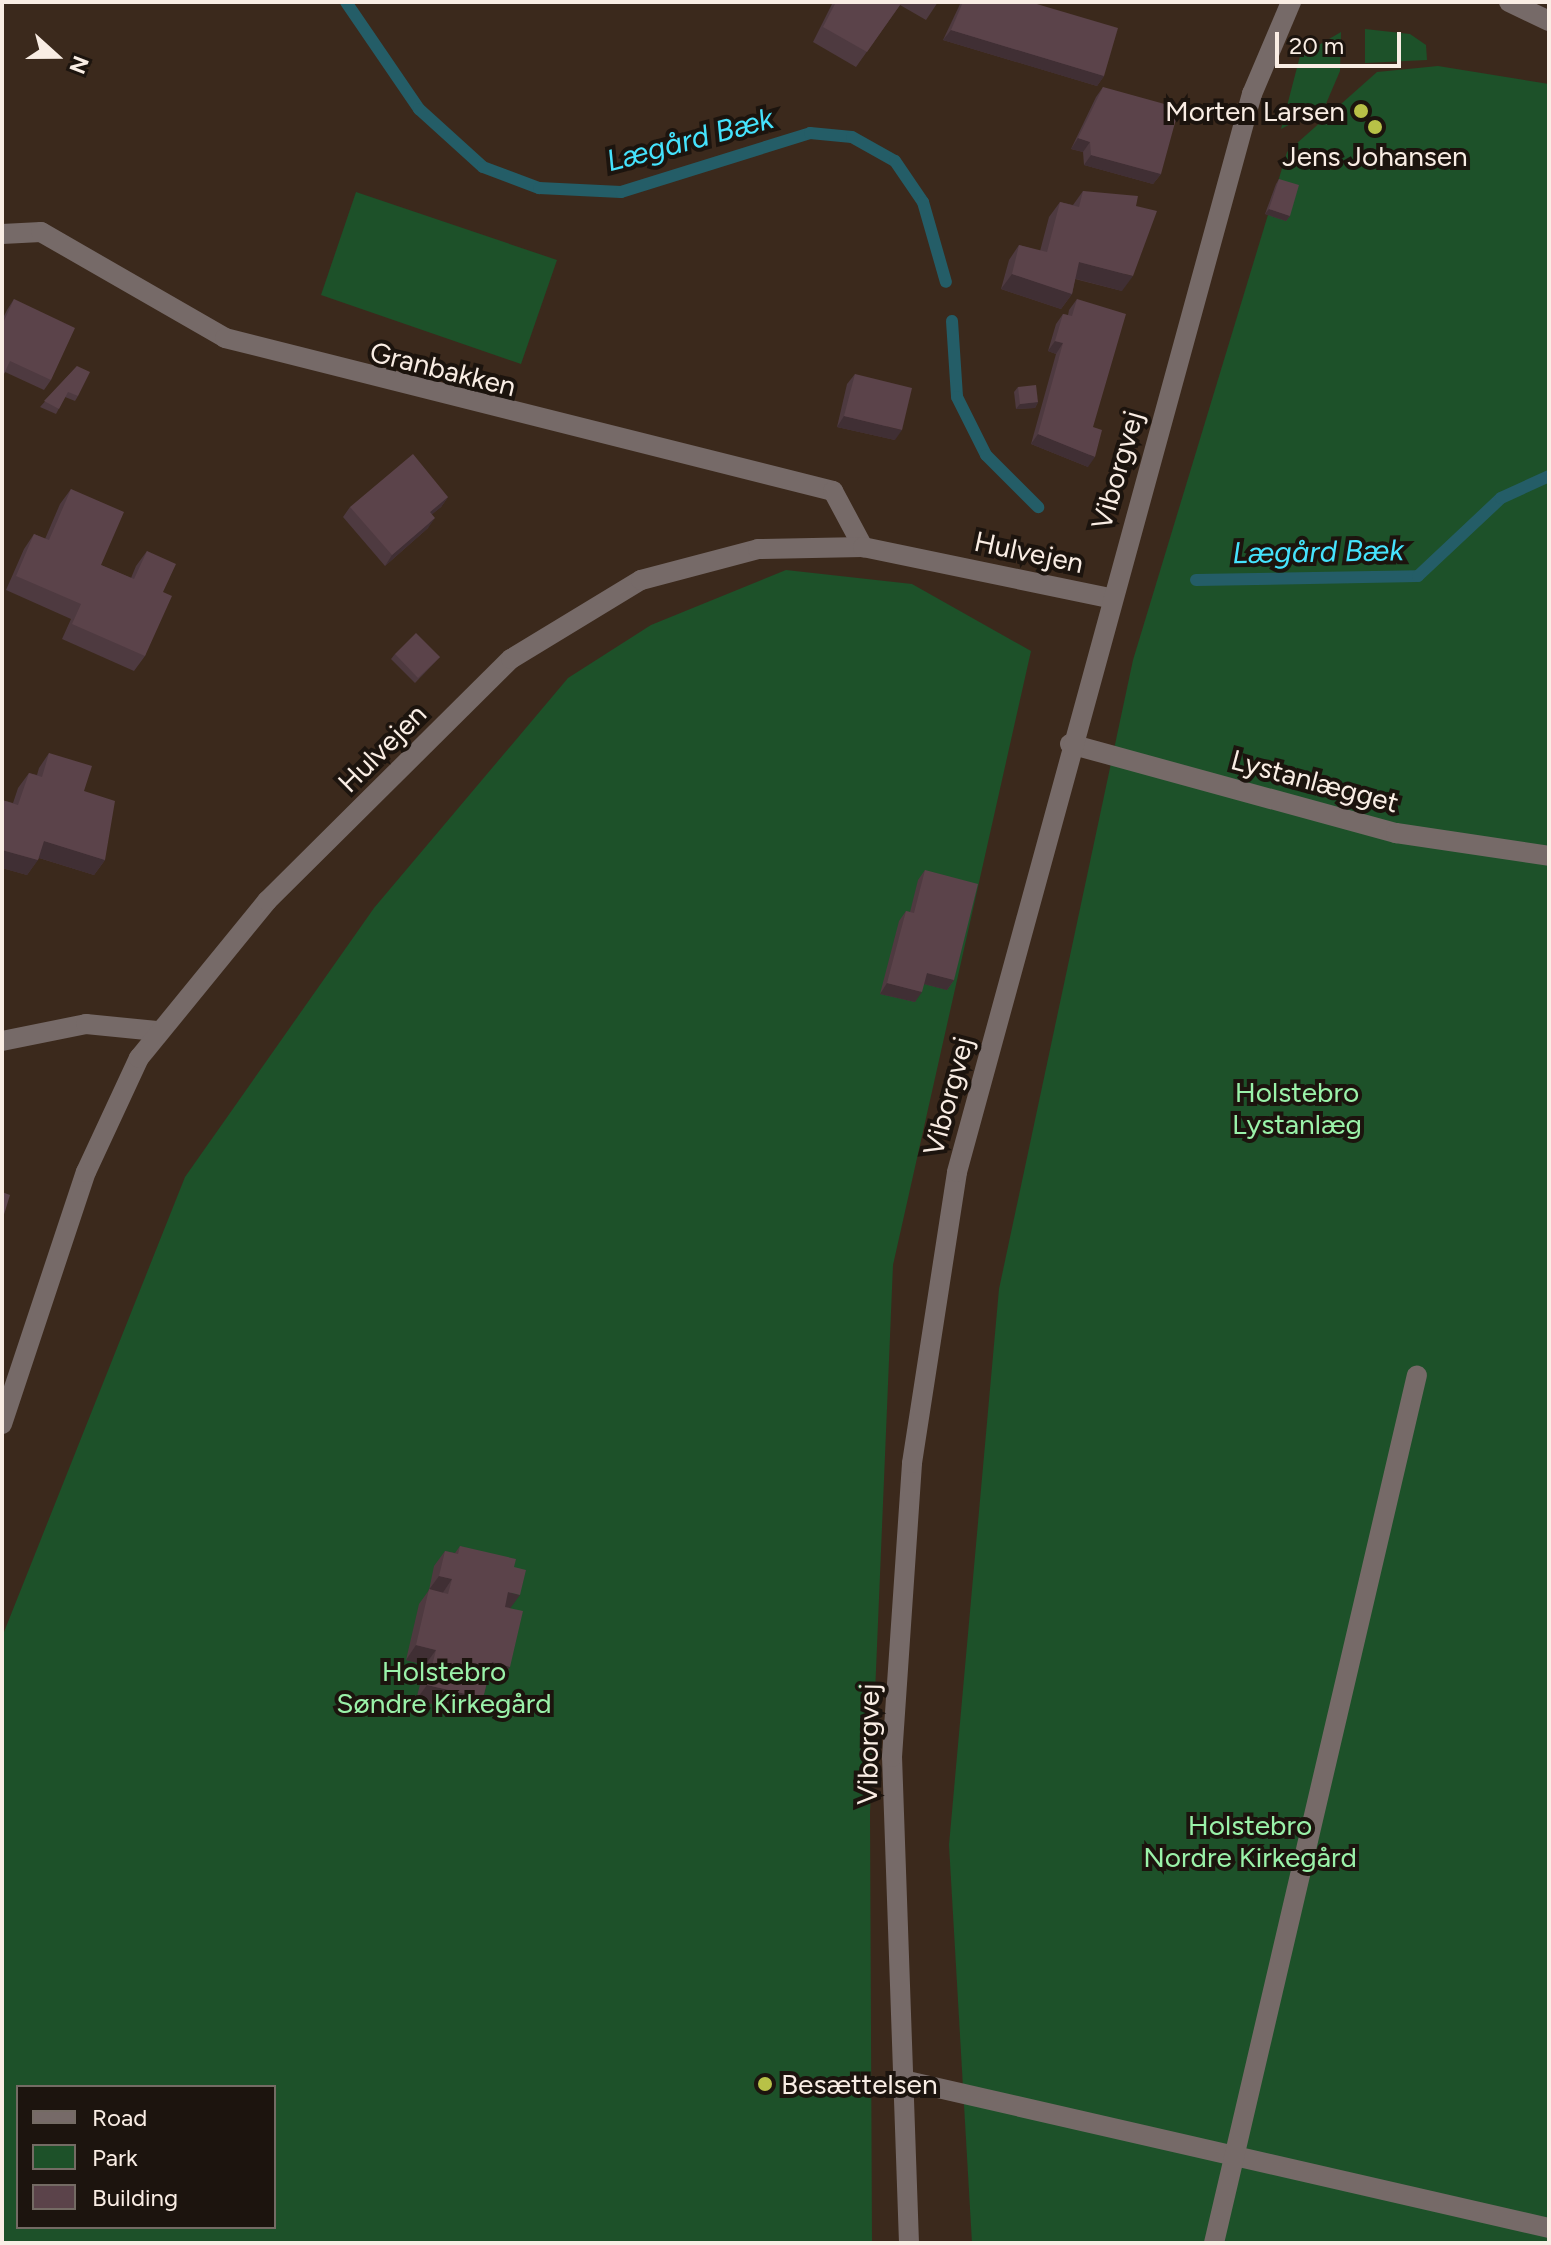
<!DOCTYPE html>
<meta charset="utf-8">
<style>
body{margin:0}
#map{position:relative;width:1551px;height:2245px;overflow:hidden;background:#3b291c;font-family:Figtree,sans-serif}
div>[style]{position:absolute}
.green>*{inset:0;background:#1d5129}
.stream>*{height:12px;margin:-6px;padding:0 6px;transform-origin:6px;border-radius:6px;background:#245d67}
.minor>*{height:20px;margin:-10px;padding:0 10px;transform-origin:10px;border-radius:10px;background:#766a68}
.wall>*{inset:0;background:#4e3a40}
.shaded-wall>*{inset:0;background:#402f34}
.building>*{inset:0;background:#5b434a}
.dots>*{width:22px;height:22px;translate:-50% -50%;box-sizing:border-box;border:4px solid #1c140e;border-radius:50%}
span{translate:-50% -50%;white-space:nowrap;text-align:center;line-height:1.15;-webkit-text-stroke:8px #1c140e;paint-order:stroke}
.poi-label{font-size:28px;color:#f9ede4}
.right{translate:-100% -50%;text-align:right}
.left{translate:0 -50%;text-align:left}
.street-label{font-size:28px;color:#f9ede4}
.park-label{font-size:28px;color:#9af2a9}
.water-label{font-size:30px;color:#45e3fd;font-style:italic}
.frame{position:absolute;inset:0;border:4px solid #f9ede4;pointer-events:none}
.legend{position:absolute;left:16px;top:2085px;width:260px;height:144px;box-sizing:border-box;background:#1c140e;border:2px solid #746b64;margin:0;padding:10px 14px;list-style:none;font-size:24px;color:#f9ede4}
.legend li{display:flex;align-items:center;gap:16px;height:40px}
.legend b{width:40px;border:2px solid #746b64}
.north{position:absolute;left:16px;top:16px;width:80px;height:80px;-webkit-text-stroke:6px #1c140e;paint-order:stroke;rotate:111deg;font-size:22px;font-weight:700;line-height:32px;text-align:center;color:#f9ede4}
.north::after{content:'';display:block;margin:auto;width:28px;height:36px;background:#f9ede4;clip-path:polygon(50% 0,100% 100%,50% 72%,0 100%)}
.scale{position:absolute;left:1275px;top:32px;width:126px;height:36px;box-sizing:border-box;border:4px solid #f9ede4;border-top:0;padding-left:10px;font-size:24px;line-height:28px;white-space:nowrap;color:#f9ede4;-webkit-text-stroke:6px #1c140e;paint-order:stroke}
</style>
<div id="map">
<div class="green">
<i style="clip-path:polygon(1365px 29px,1410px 34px,1426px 45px,1427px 60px,1365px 63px)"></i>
<i style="clip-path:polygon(1341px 32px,1340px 71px,1325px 106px,1281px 129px,1300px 56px)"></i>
<i style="clip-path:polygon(1438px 66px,1549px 84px,1549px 2243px,972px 2243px,949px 1845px,999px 1289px,1133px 660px,1287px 152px,1377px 72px)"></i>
<i style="clip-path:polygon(356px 192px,557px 260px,521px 364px,321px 295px)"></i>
<i style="clip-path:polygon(evenodd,786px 570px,912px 584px,1031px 651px,893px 1265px,870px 1813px,872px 2243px,2px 2243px,2px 1637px,185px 1177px,374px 908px,568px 678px,651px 625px,786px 570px,18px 2087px,274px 2087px,274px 2227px,18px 2227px,18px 2087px)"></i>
</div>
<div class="stream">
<i style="left:346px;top:2px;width:130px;rotate:55.7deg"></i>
<i style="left:419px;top:109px;width:86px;rotate:42.2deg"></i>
<i style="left:483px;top:167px;width:60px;rotate:20.6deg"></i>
<i style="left:539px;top:188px;width:82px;rotate:2.8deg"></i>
<i style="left:621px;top:192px;width:198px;rotate:-17.3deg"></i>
<i style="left:810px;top:133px;width:42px;rotate:5.4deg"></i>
<i style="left:852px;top:137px;width:49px;rotate:29.2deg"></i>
<i style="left:895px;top:161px;width:50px;rotate:55.7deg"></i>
<i style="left:923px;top:202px;width:83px;rotate:74deg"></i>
<i style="left:952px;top:321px;width:76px;rotate:86.2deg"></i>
<i style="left:957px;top:397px;width:65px;rotate:63.4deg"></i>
<i style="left:986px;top:455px;width:74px;rotate:45deg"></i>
<i style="left:1196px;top:580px;width:222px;rotate:-1deg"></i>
<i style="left:1418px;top:576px;width:114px;rotate:-43.2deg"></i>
<i style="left:1501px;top:498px;width:53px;rotate:-24.6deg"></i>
</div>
<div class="minor">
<i style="left:1509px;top:2px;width:44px;rotate:25.4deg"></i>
<i style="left:2px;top:234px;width:39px;rotate:-3deg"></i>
<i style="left:41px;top:232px;width:212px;rotate:29.9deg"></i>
<i style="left:225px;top:338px;width:627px;rotate:14.12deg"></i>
<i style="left:833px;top:491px;width:64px;rotate:61.8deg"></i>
<i style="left:1070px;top:744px;width:338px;rotate:15.3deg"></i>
<i style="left:1396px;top:833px;width:155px;rotate:8.5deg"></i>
<i style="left:2px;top:1041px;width:86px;rotate:-11.4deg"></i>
<i style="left:86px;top:1024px;width:71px;rotate:5.6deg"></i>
<i style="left:2px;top:1424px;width:266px;rotate:-71.6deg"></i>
<i style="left:86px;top:1172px;width:126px;rotate:-65.1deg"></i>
<i style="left:139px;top:1058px;width:203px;rotate:-50.8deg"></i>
<i style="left:267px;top:901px;width:344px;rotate:-44.8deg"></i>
<i style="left:511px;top:659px;width:152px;rotate:-31.3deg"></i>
<i style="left:641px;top:580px;width:121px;rotate:-14.8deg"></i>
<i style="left:758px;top:549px;width:105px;rotate:-1.1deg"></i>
<i style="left:863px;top:547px;width:252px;rotate:11.7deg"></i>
<i style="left:903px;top:2080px;width:663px;rotate:12.9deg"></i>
<i style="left:909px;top:2243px;width:486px;rotate:-92deg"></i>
<i style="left:892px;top:1757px;width:295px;rotate:-86.1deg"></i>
<i style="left:912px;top:1463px;width:294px;rotate:-81.2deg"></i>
<i style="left:957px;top:1172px;width:1118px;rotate:-74.7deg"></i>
<i style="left:1252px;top:94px;width:100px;rotate:-67deg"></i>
<i style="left:1214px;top:2243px;width:891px;rotate:-76.84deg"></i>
</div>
<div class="wall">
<i style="clip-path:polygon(833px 2px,938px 2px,926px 20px,900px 5px,856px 67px,813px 42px)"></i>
<i style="clip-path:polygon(961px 2px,1030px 2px,1104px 76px,1097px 86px,943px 40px)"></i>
<i style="clip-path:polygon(1103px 87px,1161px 174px,1153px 184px,1084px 165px,1083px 152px,1071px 149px,1096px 97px)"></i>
<i style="clip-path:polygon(1279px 179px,1290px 216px,1286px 221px,1265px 214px,1276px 184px)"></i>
<i style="clip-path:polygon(1083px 191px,1136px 206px,1122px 291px,1075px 279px,1072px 294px,1061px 309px,1001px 289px,1009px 260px,1019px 245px,1040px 251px,1049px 217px,1060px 202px,1073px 205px)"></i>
<i style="clip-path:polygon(14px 299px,51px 380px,44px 390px,5px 372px,2px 378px,2px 320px,7px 310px)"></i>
<i style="clip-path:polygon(1077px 299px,1093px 427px,1088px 467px,1031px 444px,1056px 354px,1048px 351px,1056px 324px,1063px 314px,1068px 315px,1069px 310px)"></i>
<i style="clip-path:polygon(77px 366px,78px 396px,75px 401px,65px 397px,56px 414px,40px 407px)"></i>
<i style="clip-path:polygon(855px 374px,895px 440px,837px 427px,847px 384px)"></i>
<i style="clip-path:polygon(1018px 387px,1038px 402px,1035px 408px,1016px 409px,1014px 392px)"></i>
<i style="clip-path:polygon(71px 489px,101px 565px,131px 578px,136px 566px,147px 551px,163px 592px,145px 656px,134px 671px,62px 639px,71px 619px,6px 590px,24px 549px,34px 534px,45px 539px,60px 504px)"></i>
<i style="clip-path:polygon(448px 497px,441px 507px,432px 514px,428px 528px,385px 566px,343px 517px,350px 507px)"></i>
<i style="clip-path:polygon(395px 654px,440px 657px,415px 683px,391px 659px)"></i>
<i style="clip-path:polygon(49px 753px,84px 791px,105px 860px,94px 875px,39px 858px,27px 875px,2px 868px,2px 800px,13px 803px,18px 788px,29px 773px,37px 775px,39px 768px)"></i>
<i style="clip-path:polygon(925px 870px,954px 980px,947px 990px,924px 984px,915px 1002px,880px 994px,899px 921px,906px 911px,910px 912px,918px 880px)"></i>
<i style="clip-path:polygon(460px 1546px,514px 1567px,510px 1608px,499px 1682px,488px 1679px,483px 1698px,473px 1713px,416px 1700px,425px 1665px,406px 1660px,419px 1604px,429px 1590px,434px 1566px,445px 1551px,455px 1553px)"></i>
</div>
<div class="shaded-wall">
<i style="clip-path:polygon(951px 30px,1104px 76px,1097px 86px,943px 40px)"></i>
<i style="clip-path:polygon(1078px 138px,1090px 142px,1083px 152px,1071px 149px)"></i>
<i style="clip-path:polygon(1091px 155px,1161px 174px,1153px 184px,1084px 165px)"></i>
<i style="clip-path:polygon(1269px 209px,1290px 216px,1286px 221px,1265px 214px)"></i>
<i style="clip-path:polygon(1079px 262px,1133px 276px,1122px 291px,1069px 277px)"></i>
<i style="clip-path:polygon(1012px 274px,1072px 294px,1061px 309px,1001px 289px)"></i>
<i style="clip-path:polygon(1055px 341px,1063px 343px,1056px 354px,1048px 351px)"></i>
<i style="clip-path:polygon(1038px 402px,1035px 408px,1016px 409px,1020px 404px)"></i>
<i style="clip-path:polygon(844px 416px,902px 430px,895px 440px,837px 427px)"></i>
<i style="clip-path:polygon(1038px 434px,1095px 457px,1088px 467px,1031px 444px)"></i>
<i style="clip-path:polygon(448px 497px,441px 507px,423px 522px,430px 512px)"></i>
<i style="clip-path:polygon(435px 518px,428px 528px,385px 566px,392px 555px)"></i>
<i style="clip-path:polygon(44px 841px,105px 860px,94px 875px,33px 856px)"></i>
<i style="clip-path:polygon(2px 850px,38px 860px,27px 875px,2px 868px)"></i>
<i style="clip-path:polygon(927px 973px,954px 980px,947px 990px,920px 983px)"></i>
<i style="clip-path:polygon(887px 983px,922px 992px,915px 1002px,880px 994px)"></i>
<i style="clip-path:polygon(439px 1576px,452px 1579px,442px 1594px,428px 1591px)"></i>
<i style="clip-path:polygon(508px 1592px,520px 1595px,509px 1610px,498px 1607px)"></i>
<i style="clip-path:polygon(416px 1645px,436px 1650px,425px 1665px,406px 1660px)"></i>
<i style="clip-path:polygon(492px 1662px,510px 1667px,499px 1682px,481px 1677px)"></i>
<i style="clip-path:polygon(427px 1685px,483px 1698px,473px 1713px,416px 1700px)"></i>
</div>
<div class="building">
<i style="clip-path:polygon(836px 2px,902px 2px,867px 52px,823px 27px)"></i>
<i style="clip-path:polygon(963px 2px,1030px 2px,1118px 28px,1104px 76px,951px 30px)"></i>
<i style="clip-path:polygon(1103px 87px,1179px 108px,1161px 174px,1091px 155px,1090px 142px,1078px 138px)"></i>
<i style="clip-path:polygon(1279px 179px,1299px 185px,1290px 216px,1269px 209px)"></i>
<i style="clip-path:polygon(1083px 191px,1138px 196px,1136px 206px,1157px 211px,1133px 276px,1079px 262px,1072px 294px,1012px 274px,1019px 245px,1047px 252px,1060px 202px,1079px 207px)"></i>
<i style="clip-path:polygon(14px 299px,75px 328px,51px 380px,10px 361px,2px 378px,2px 325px)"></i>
<i style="clip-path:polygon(1077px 299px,1126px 314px,1093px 427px,1102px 430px,1095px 457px,1038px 434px,1063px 343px,1055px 341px,1063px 314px,1072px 316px)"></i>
<i style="clip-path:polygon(77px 366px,90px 372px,78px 396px,68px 392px,59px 409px,44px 401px)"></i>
<i style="clip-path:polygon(855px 374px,912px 388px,902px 430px,844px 416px)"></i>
<i style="clip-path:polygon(1036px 385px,1038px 402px,1020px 404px,1018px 387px)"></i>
<i style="clip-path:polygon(413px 454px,448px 497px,430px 512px,435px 518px,392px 555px,350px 507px)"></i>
<i style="clip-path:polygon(71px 489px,124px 512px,101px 565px,134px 579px,147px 551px,176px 564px,163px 592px,172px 596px,145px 656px,72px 624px,81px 604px,16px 576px,34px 534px,49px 540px)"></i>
<i style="clip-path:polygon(416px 633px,440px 657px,418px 678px,395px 654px)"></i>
<i style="clip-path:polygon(49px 753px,92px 766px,84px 791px,115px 801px,105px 860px,44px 841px,38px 860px,2px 850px,2px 800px,18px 805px,29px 773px,42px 777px)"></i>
<i style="clip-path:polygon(925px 870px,978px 884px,954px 980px,927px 973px,922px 992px,887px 983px,906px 911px,914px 913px)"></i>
<i style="clip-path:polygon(2px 1192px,10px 1195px,2px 1221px)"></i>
<i style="clip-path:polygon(460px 1546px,516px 1559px,514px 1567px,526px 1570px,520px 1595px,508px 1592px,505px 1607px,523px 1611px,510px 1667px,492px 1662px,483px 1698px,427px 1685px,436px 1650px,416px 1645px,429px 1589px,448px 1594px,452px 1579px,439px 1576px,445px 1551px,458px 1554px)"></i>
</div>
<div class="dots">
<i style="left:1361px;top:111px;background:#b8c147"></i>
<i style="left:1375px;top:127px;background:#b8c147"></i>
<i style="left:765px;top:2084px;background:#b8c147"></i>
</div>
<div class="poi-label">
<span class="right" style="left:1345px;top:111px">Morten Larsen</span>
<span style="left:1375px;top:156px">Jens Johansen</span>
<span class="left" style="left:781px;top:2084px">Besættelsen</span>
</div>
<div class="street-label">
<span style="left:443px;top:369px;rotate:14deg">Granbakken</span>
<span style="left:1117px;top:470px;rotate:-74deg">Viborgvej</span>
<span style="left:1029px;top:552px;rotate:12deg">Hulvejen</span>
<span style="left:382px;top:748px;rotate:-45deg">Hulvejen</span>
<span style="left:1315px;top:781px;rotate:15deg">Lystanlægget</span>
<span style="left:948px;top:1096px;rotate:-75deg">Viborgvej</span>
<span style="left:868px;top:1744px;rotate:-89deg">Viborgvej</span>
</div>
<div class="park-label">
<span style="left:1297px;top:1108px">Holstebro<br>Lystanlæg</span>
<span style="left:444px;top:1687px">Holstebro<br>Søndre Kirkegård</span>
<span style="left:1250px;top:1841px">Holstebro<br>Nordre Kirkegård</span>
</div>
<div class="water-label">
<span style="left:690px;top:140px;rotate:-15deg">Lægård Bæk</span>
<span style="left:1318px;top:552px;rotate:-1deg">Lægård Bæk</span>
</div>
<div class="frame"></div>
<ul class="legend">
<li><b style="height:10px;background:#766a68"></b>Road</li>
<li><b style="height:22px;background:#1d5129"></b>Park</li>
<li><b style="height:22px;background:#5b434a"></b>Building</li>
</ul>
<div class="north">N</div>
<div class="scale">20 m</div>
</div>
